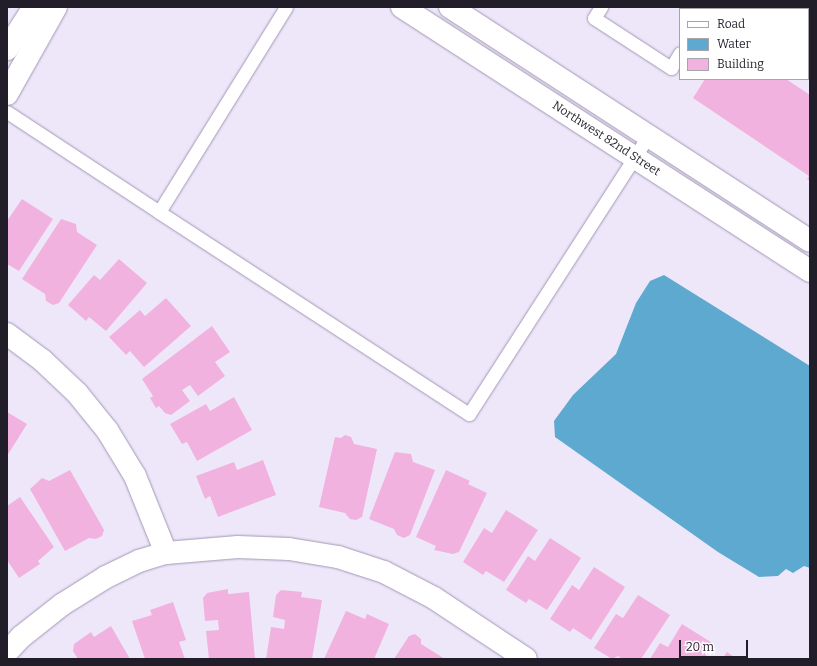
<!DOCTYPE html>
<style>
body{margin:0}
#map{position:relative;width:817px;height:666px;overflow:hidden;background:#eee7fa;font-family:Bitter,serif}
div>[style]{position:absolute}
.water>*{inset:0;background:#5ea9cf}
.building>*{inset:0;background:#f1b2df}
.roads{filter:drop-shadow(0 0 1px #a297b4) drop-shadow(0 0 1px #a297b4)}
.service>*{height:13px;margin:-6.5px;padding:0 6.5px;transform-origin:6.5px;border-radius:6.5px;background:#fff}
.minor>*{height:22px;margin:-11px;padding:0 11px;transform-origin:11px;border-radius:11px;background:#fff}
.tertiary>*{height:22px;margin:-11px;padding:0 11px;transform-origin:11px;border-radius:11px;background:#fff}
span{translate:-50% -50%;white-space:nowrap;text-align:center;line-height:1.15;-webkit-text-stroke:3px #fff;paint-order:stroke}
.street-label{font-size:12px;color:#221e29}
.frame{position:absolute;inset:0;border:8px solid #221e29;pointer-events:none}
.legend{position:absolute;left:679px;top:8px;width:130px;height:72px;box-sizing:border-box;background:#fff;border:1px solid #a7a5a9;margin:0;padding:5px 7px;list-style:none;font-size:12px;color:#221e29}
.legend li{display:flex;align-items:center;gap:8px;height:20px}
.legend b{width:20px;border:1px solid #a7a5a9}
.scale{position:absolute;left:679px;top:640px;width:69px;height:18px;box-sizing:border-box;border:2px solid #221e29;border-top:0;padding-left:5px;font-size:12px;line-height:14px;white-space:nowrap;color:#221e29;-webkit-text-stroke:3px #fff;paint-order:stroke}
</style>
<div id="map">
<div class="water">
<i style="clip-path:polygon(664px 275px,810px 366px,810px 568px,804px 566px,793px 573px,786px 569px,778px 576px,759px 577px,718px 552px,555px 437px,554px 421px,573px 395px,616px 354px,636px 303px,650px 281px)"></i>
</div>
<div class="building">
<i style="clip-path:polygon(750px 7px,797px 7px,800px 9px,748px 9px)"></i>
<i style="clip-path:polygon(808px 14px,810px 15px,808px 44px)"></i>
<i style="clip-path:polygon(705px 79px,786px 79px,810px 95px,810px 181px,807px 179px,809px 176px,693px 98px)"></i>
<i style="clip-path:polygon(22px 199px,53px 219px,19px 271px,7px 264px,7px 221px)"></i>
<i style="clip-path:polygon(61px 219px,76px 224px,77px 232px,97px 245px,59px 303px,53px 305px,46px 301px,45px 294px,22px 279px)"></i>
<i style="clip-path:polygon(119px 259px,147px 283px,106px 331px,89px 317px,86px 321px,68px 305px,94px 275px,100px 280px)"></i>
<i style="clip-path:polygon(166px 298px,191px 326px,144px 367px,130px 351px,126px 355px,109px 337px,140px 310px,145px 316px)"></i>
<i style="clip-path:polygon(212px 326px,230px 352px,215px 362px,225px 376px,198px 396px,190px 385px,182px 390px,190px 401px,171px 415px,165px 413px,159px 406px,156px 408px,150px 398px,153px 396px,142px 379px)"></i>
<i style="clip-path:polygon(234px 397px,252px 430px,197px 461px,187px 442px,182px 444px,170px 424px,206px 404px,210px 411px)"></i>
<i style="clip-path:polygon(7px 412px,27px 424px,7px 456px)"></i>
<i style="clip-path:polygon(345px 435px,351px 437px,354px 444px,377px 449px,362px 517px,356px 520px,350px 519px,345px 513px,319px 507px,335px 437px,341px 438px)"></i>
<i style="clip-path:polygon(395px 452px,411px 454px,413px 462px,435px 470px,410px 535px,404px 538px,397px 535px,394px 529px,369px 519px)"></i>
<i style="clip-path:polygon(263px 460px,276px 495px,218px 517px,210px 496px,205px 499px,196px 476px,234px 462px,237px 470px)"></i>
<i style="clip-path:polygon(70px 470px,104px 530px,102px 536px,96px 539px,89px 538px,65px 551px,30px 489px,42px 478px,49px 481px)"></i>
<i style="clip-path:polygon(446px 470px,470px 481px,468px 484px,487px 493px,459px 552px,453px 554px,434px 550px,436px 546px,416px 537px)"></i>
<i style="clip-path:polygon(20px 497px,54px 547px,38px 561px,40px 564px,19px 578px,7px 560px,7px 506px)"></i>
<i style="clip-path:polygon(506px 510px,538px 530px,504px 582px,486px 571px,483px 575px,463px 562px,484px 528px,492px 533px)"></i>
<i style="clip-path:polygon(550px 538px,581px 558px,547px 610px,529px 599px,526px 603px,506px 590px,528px 556px,535px 561px)"></i>
<i style="clip-path:polygon(594px 567px,625px 587px,591px 640px,573px 628px,570px 632px,550px 619px,572px 585px,579px 590px)"></i>
<i style="clip-path:polygon(228px 589px,228px 594px,249px 592px,255px 659px,209px 659px,206px 631px,219px 630px,218px 620px,205px 621px,203px 598px,207px 593px)"></i>
<i style="clip-path:polygon(281px 590px,302px 592px,301px 597px,322px 600px,312px 659px,266px 659px,271px 627px,284px 629px,285px 620px,273px 617px,276px 595px)"></i>
<i style="clip-path:polygon(638px 595px,670px 615px,641px 659px,622px 659px,618px 656px,612px 659px,594px 648px,616px 614px,623px 618px)"></i>
<i style="clip-path:polygon(173px 602px,186px 640px,179px 642px,185px 659px,145px 659px,132px 621px,152px 615px,150px 610px)"></i>
<i style="clip-path:polygon(346px 611px,365px 619px,367px 614px,389px 624px,374px 659px,324px 659px)"></i>
<i style="clip-path:polygon(682px 624px,714px 644px,704px 659px,650px 659px,660px 643px,668px 647px)"></i>
<i style="clip-path:polygon(111px 626px,130px 659px,78px 659px,73px 651px,74px 644px,91px 632px,94px 637px)"></i>
<i style="clip-path:polygon(415px 634px,421px 639px,421px 644px,445px 659px,394px 659px,409px 636px)"></i>
<i style="clip-path:polygon(727px 652px,737px 659px,722px 659px)"></i>
</div>
<div class="roads">
<div class="service">
<i style="left:601px;top:7px;width:13px;rotate:122deg"></i>
<i style="left:594px;top:18px;width:92px;rotate:33deg"></i>
<i style="left:671px;top:68px;width:17px;rotate:-59deg"></i>
<i style="left:708px;top:9px;width:2px;rotate:-63deg"></i>
<i style="left:7px;top:112px;width:182px;rotate:33.3deg"></i>
<i style="left:159px;top:212px;width:241px;rotate:-58.2deg"></i>
<i style="left:159px;top:212px;width:370px;rotate:33.1deg"></i>
<i style="left:469px;top:414px;width:331px;rotate:-57.2deg"></i>
</div>
<div class="minor">
<i style="left:7px;top:334px;width:44px;rotate:36.6deg"></i>
<i style="left:42px;top:360px;width:48px;rotate:43.3deg"></i>
<i style="left:77px;top:393px;width:48px;rotate:51deg"></i>
<i style="left:107px;top:430px;width:54px;rotate:58.7deg"></i>
<i style="left:135px;top:476px;width:83px;rotate:68.1deg"></i>
<i style="left:7px;top:652px;width:21px;rotate:-47deg"></i>
<i style="left:21px;top:637px;width:53px;rotate:-38.2deg"></i>
<i style="left:63px;top:604px;width:51px;rotate:-32.1deg"></i>
<i style="left:106px;top:577px;width:37px;rotate:-26deg"></i>
<i style="left:139px;top:561px;width:28px;rotate:-17deg"></i>
<i style="left:166px;top:553px;width:72px;rotate:-4.8deg"></i>
<i style="left:238px;top:547px;width:51px;rotate:2.2deg"></i>
<i style="left:289px;top:549px;width:50px;rotate:9.3deg"></i>
<i style="left:338px;top:557px;width:48px;rotate:18.1deg"></i>
<i style="left:384px;top:572px;width:56px;rotate:27.5deg"></i>
<i style="left:434px;top:598px;width:110px;rotate:33.5deg"></i>
</div>
<div class="tertiary">
<i style="left:402px;top:7px;width:486px;rotate:32.9deg"></i>
<i style="left:450px;top:7px;width:429px;rotate:33deg"></i>
<i style="left:7px;top:49px;width:50px;rotate:-57.3deg"></i>
<i style="left:7px;top:94px;width:100px;rotate:-60.6deg"></i>
</div>
</div>
<div class="street-label">
<span style="left:606px;top:139px;rotate:33deg">Northwest 82nd Street</span>
</div>
<div class="frame"></div>
<ul class="legend">
<li><b style="height:5px;background:#fff"></b>Road</li>
<li><b style="height:11px;background:#5ea9cf"></b>Water</li>
<li><b style="height:11px;background:#f1b2df"></b>Building</li>
</ul>
<div class="scale">20 m</div>
</div>
